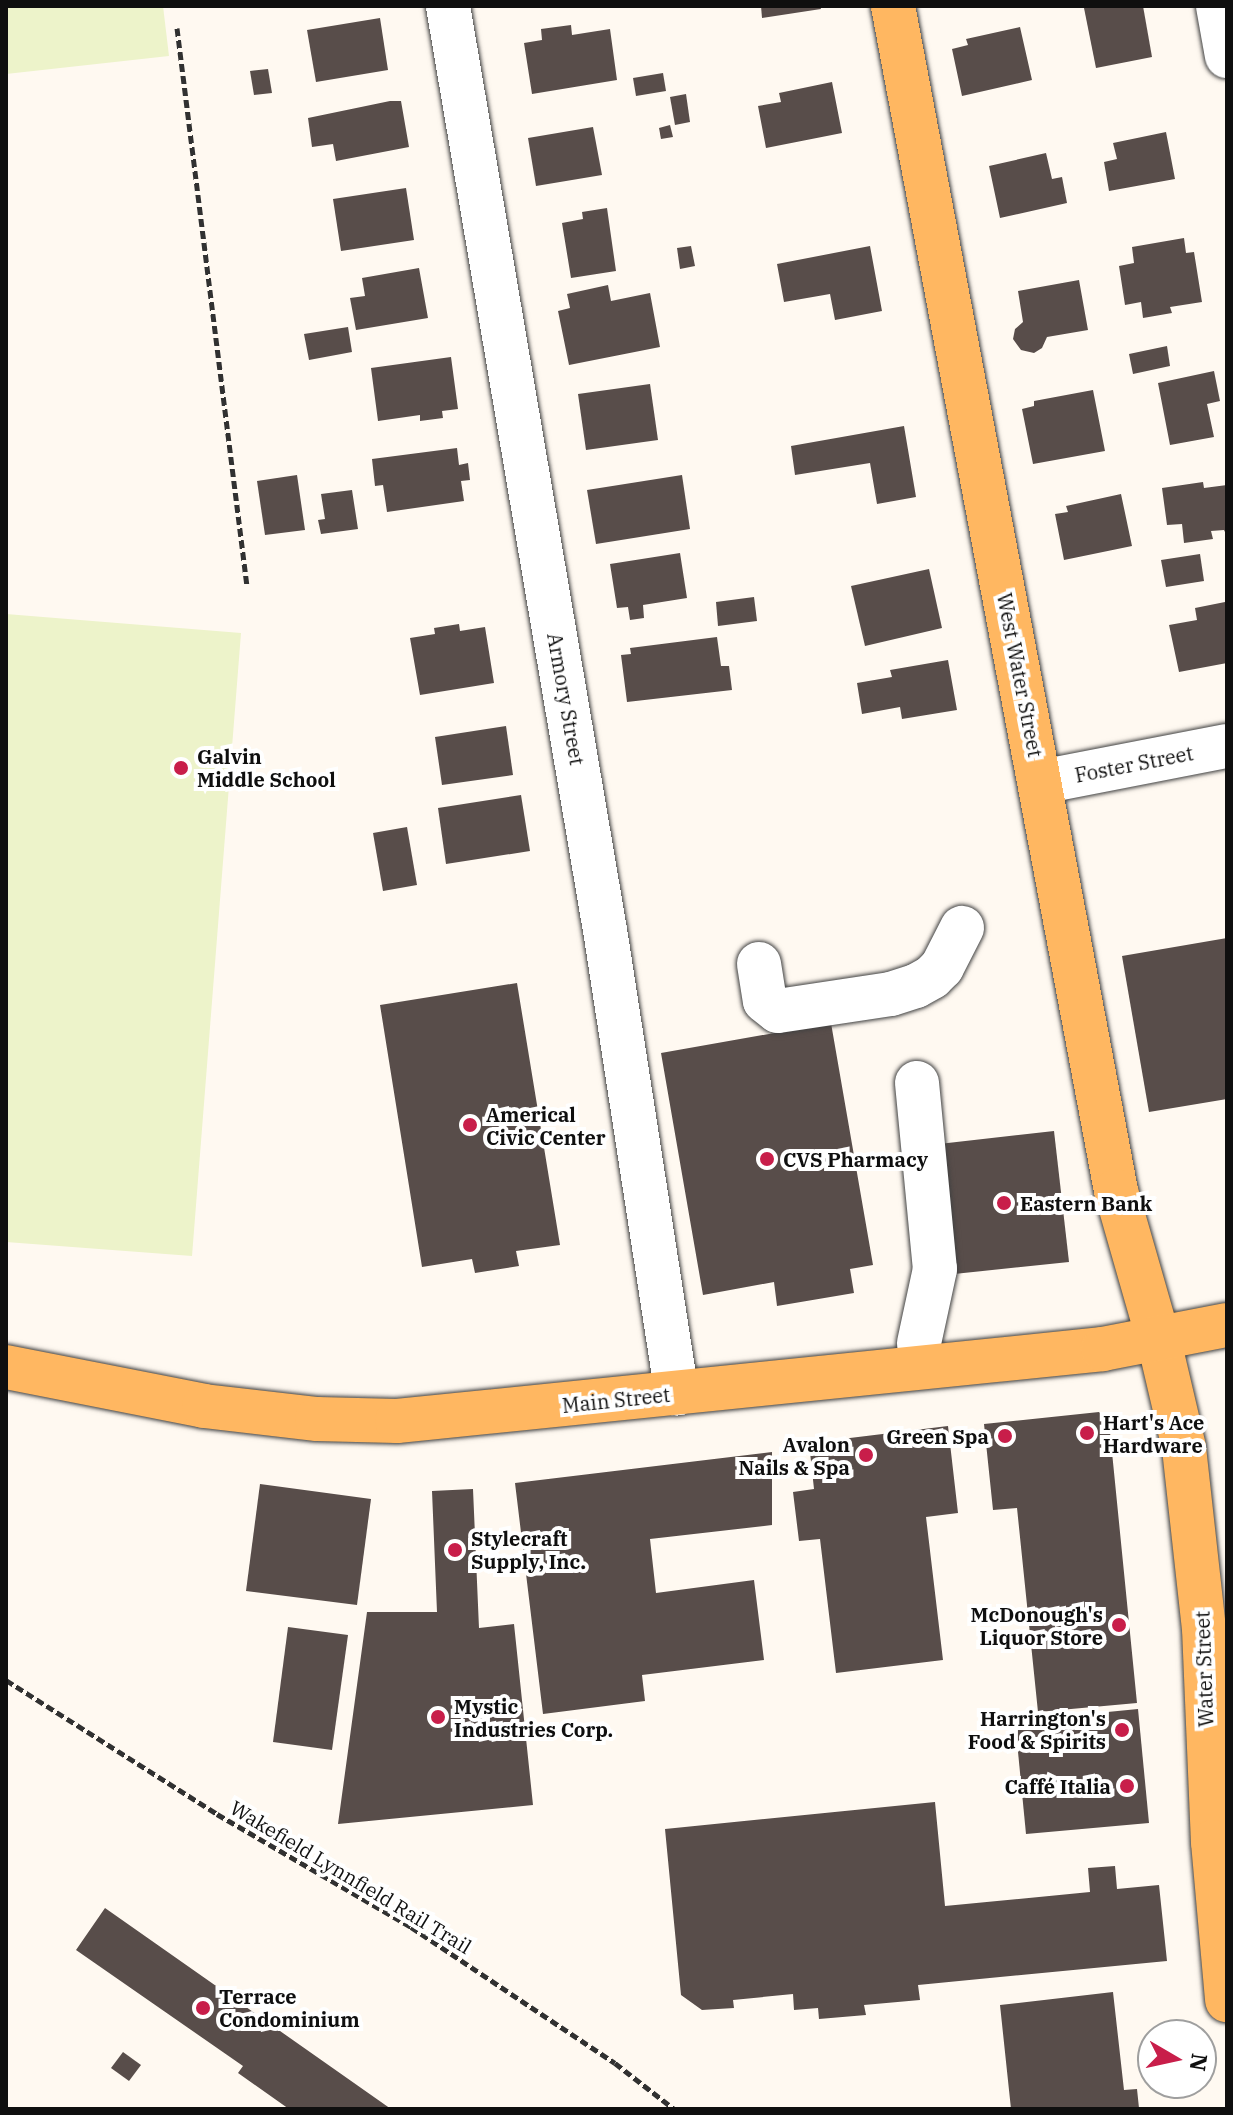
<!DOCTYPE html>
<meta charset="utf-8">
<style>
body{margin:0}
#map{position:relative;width:1233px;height:2115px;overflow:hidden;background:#fff9f1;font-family:"IBM Plex Serif",serif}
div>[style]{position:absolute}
.pitch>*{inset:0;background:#edf3ca}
.building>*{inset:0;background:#584d4a}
.path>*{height:5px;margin-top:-2.5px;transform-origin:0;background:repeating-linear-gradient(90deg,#313131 0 8px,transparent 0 12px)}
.roads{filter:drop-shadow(0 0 2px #424242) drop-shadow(0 0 2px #424242)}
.minor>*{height:44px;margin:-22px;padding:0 22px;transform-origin:22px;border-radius:22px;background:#fff}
.major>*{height:44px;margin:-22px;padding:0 22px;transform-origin:22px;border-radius:22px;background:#ffb761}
.dots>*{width:22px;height:22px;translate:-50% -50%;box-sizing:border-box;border:4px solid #fff;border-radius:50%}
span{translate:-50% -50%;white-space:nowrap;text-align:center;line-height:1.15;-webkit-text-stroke:8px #fff;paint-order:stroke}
.street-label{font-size:20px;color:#0f0f0f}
.poi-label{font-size:20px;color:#0f0f0f;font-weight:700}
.left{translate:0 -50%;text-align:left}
.right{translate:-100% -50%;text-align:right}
.frame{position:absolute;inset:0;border:8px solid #0f0f0f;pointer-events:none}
.north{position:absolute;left:1137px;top:2019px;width:80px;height:80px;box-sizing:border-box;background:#fff;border:2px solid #9f9f9f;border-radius:50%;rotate:99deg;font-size:22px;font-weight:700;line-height:32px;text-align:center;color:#0f0f0f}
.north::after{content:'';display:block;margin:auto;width:28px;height:36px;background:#c81e4a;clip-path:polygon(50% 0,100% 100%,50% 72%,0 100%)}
</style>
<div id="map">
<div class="pitch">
<i style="clip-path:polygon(6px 6px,163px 6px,169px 56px,6px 74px)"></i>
<i style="clip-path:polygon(6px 614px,241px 633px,192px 1256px,6px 1242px)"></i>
</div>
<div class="building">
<i style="clip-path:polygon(761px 6px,820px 6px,821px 9px,762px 18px)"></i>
<i style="clip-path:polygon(1143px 6px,1152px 57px,1096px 68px,1084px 8px)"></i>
<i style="clip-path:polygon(380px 18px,388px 70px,316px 82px,307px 30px)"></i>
<i style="clip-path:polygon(571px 25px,572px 35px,610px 29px,617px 80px,532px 94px,524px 43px,542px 40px,541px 29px)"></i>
<i style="clip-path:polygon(1020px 27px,1032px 80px,962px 96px,952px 49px,968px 45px,966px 39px)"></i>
<i style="clip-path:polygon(268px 69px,272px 93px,254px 95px,250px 71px)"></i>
<i style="clip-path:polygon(663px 73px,666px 91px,636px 96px,633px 78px)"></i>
<i style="clip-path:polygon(832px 82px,842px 133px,766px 148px,758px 106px,781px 102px,779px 93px)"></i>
<i style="clip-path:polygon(686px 94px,690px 122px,675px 125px,670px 97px)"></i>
<i style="clip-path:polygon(390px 101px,401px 101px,409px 147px,336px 161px,333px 144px,312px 147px,308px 118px)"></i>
<i style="clip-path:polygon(670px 125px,673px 137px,661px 139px,659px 128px)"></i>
<i style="clip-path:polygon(593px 127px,602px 175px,536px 186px,528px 138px)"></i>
<i style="clip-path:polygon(1166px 132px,1175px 179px,1109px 191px,1104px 162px,1117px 159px,1113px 143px)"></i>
<i style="clip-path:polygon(1046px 153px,1052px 179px,1062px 177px,1067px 203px,1000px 218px,989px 166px)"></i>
<i style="clip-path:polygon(406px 188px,414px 240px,341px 251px,333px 199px)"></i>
<i style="clip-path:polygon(607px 208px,616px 271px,571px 278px,562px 223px,583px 219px,582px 212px)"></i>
<i style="clip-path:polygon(1184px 238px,1186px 253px,1194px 252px,1202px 302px,1170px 307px,1172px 313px,1143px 318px,1141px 302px,1125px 305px,1119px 266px,1134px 263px,1132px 247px)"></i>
<i style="clip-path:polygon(691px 246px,695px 266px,680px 269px,677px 248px)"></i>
<i style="clip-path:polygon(870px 246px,882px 311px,835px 320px,830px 294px,784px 302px,777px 264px)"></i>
<i style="clip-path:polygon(419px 268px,428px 318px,356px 330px,350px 298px,365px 296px,362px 278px)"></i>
<i style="clip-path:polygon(1079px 280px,1088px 330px,1047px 337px,1042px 348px,1034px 353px,1021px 350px,1013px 339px,1015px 329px,1023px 322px,1018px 291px)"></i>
<i style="clip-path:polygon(608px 285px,611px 301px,650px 293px,660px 347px,569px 365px,558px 311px,570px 308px,567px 294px)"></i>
<i style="clip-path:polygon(348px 327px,352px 352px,309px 360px,304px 334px)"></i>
<i style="clip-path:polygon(1167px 346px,1170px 366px,1133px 374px,1129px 354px)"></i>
<i style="clip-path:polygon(451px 357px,458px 409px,442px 411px,443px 418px,420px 421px,420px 415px,378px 421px,371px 368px)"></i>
<i style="clip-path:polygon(1214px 371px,1220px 401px,1207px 404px,1214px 437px,1170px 445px,1158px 383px)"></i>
<i style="clip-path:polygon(650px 384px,658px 440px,586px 450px,578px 394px)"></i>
<i style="clip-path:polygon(1093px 390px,1105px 451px,1033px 464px,1022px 409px,1034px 406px,1034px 401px)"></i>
<i style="clip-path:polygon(904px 426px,916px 497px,877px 504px,870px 463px,795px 475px,791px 446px)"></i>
<i style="clip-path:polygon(457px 448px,459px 465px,468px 463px,470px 480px,461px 481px,464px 501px,387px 512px,383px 485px,375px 486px,372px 459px)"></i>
<i style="clip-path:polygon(297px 475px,305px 530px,265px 535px,257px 481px)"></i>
<i style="clip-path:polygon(682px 475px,690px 529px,596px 544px,587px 490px)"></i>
<i style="clip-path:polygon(1203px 482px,1204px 488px,1227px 485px,1227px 536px,1224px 530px,1211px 531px,1213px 539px,1184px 543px,1182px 524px,1167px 525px,1162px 488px)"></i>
<i style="clip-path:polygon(352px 490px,358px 529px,321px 534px,318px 520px,325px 519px,321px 494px)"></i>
<i style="clip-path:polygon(1121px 494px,1132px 546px,1064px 560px,1055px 514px,1068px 512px,1066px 506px)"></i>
<i style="clip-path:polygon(680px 553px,687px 598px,643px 605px,644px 618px,630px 620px,628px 607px,617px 608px,610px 564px)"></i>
<i style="clip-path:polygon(1200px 554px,1204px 581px,1166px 587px,1161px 560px)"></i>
<i style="clip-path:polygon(929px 569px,942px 628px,865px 646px,851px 586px)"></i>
<i style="clip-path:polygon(754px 597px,757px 621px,718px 626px,716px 602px)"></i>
<i style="clip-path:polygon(1225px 602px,1227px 663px,1179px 672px,1169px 625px,1197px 620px,1195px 608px)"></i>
<i style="clip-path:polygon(459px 624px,460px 631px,485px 627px,494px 683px,420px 695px,410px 638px,435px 634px,434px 628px)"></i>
<i style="clip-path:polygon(717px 637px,721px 666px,729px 666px,732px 690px,627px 702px,621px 655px,631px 654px,630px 648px)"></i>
<i style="clip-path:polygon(948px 660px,957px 710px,902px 719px,900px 707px,862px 714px,857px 683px,892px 677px,890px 670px)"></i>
<i style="clip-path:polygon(506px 726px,513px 775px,442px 785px,435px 737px)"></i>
<i style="clip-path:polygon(521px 795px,530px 851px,446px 864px,438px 808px)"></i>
<i style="clip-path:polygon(407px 827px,417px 885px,383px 891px,373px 833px)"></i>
<i style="clip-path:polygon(1227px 938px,1227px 1099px,1149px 1112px,1122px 956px)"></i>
<i style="clip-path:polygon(517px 983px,560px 1245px,516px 1251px,519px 1266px,475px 1273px,472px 1259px,422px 1267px,380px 1005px)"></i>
<i style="clip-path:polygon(831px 1023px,873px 1265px,850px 1269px,854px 1293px,777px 1306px,774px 1282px,703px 1295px,661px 1053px)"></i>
<i style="clip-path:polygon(1054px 1131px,1069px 1262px,954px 1274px,939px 1144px)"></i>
<i style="clip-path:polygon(1099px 1412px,1109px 1422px,1137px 1703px,1038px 1712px,1017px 1508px,993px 1510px,984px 1424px)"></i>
<i style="clip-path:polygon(948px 1426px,958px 1513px,926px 1517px,943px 1660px,836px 1673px,820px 1539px,799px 1541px,793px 1492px,814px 1489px,809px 1443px)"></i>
<i style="clip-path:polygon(772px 1452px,772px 1525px,650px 1539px,656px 1593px,754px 1580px,764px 1660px,642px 1675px,645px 1701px,543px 1714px,515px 1483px)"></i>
<i style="clip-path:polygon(260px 1484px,371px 1499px,357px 1605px,246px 1591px)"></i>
<i style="clip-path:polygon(473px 1489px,479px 1628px,514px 1624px,533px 1805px,338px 1824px,367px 1612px,437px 1612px,432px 1491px)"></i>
<i style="clip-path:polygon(288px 1627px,348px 1635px,332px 1750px,273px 1742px)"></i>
<i style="clip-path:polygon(1138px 1709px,1149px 1823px,1026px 1834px,1015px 1721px)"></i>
<i style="clip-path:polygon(935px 1802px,945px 1906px,1090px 1892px,1088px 1868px,1115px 1866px,1117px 1889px,1159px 1885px,1167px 1961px,918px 1985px,920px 2000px,864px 2005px,866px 2015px,819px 2019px,818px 2008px,794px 2010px,793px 1994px,733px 2000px,734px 2008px,702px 2010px,681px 1995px,665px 1829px)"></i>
<i style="clip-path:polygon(105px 1908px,391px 2109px,289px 2109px,238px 2073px,243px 2066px,76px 1950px)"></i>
<i style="clip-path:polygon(1113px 1992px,1124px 2090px,1137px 2089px,1139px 2108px,1011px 2109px,1000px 2005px)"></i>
<i style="clip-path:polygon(123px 2052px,141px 2065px,129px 2081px,111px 2068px)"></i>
</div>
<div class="path">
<i style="left:177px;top:28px;width:562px;rotate:82.85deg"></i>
<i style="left:6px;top:1680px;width:250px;rotate:32.4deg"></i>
<i style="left:217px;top:1814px;width:225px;rotate:30.2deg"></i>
<i style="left:411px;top:1927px;width:245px;rotate:33.7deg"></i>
<i style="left:615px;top:2063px;width:75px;rotate:37.9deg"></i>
</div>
<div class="roads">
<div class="minor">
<i style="left:448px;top:6px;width:937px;rotate:80.36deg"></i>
<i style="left:605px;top:930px;width:469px;rotate:81.2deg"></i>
<i style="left:1218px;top:6px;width:51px;rotate:79.8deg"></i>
<i style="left:1041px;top:782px;width:189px;rotate:-11deg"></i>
<i style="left:759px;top:964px;width:37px;rotate:81deg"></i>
<i style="left:765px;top:1001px;width:16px;rotate:38deg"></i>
<i style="left:778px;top:1011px;width:114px;rotate:-8.6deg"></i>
<i style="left:891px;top:994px;width:26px;rotate:-18deg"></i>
<i style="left:916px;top:986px;width:18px;rotate:-29deg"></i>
<i style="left:932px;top:977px;width:14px;rotate:-45deg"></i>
<i style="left:942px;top:967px;width:44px;rotate:-62.9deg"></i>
<i style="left:917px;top:1083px;width:187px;rotate:84.5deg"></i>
<i style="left:935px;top:1269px;width:76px;rotate:102.2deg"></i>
</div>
<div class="major">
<i style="left:893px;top:6px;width:1206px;rotate:79.34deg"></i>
<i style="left:1116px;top:1191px;width:156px;rotate:74deg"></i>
<i style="left:1159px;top:1341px;width:110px;rotate:76.8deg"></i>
<i style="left:1184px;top:1448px;width:181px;rotate:83.7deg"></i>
<i style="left:1204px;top:1628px;width:214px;rotate:87.6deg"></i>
<i style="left:1213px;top:1842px;width:159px;rotate:84.9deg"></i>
<i style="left:6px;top:1367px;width:202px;rotate:11.1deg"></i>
<i style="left:204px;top:1406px;width:114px;rotate:6.6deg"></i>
<i style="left:317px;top:1419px;width:80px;rotate:1.4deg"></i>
<i style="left:397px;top:1421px;width:710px;rotate:-5.82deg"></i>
<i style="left:1103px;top:1349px;width:126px;rotate:-11deg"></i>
</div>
</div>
<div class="dots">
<i style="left:181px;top:768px;background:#c81e4a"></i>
<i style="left:470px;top:1125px;background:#c81e4a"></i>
<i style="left:767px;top:1159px;background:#c81e4a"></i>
<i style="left:1004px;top:1203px;background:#c81e4a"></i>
<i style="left:1087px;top:1433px;background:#c81e4a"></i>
<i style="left:1005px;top:1436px;background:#c81e4a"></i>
<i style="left:866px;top:1455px;background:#c81e4a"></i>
<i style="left:455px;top:1550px;background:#c81e4a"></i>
<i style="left:1119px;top:1625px;background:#c81e4a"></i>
<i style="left:438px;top:1717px;background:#c81e4a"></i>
<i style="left:1122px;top:1730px;background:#c81e4a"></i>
<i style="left:1127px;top:1786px;background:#c81e4a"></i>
<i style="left:203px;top:2008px;background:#c81e4a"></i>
</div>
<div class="street-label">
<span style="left:1020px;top:675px;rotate:79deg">West Water Street</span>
<span style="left:566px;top:699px;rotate:80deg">Armory Street</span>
<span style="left:1134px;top:764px;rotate:-11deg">Foster Street</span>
<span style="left:616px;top:1400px;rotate:-6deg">Main Street</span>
<span style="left:1204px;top:1669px;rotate:-92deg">Water Street</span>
<span style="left:351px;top:1877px;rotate:31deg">Wakefield Lynnfield Rail Trail</span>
</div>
<div class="poi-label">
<span class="left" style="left:197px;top:768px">Galvin<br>Middle School</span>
<span class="left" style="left:486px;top:1126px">Americal<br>Civic Center</span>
<span class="left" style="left:783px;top:1159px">CVS Pharmacy</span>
<span class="left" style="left:1020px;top:1203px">Eastern Bank</span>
<span class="left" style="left:1103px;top:1434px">Hart's Ace<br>Hardware</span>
<span class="right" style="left:989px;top:1436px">Green Spa</span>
<span class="right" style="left:850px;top:1456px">Avalon<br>Nails &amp; Spa</span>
<span class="left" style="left:471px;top:1550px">Stylecraft<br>Supply, Inc.</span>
<span class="right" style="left:1103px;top:1626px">McDonough's<br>Liquor Store</span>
<span class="left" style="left:454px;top:1718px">Mystic<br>Industries Corp.</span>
<span class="right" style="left:1106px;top:1730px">Harrington's<br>Food &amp; Spirits</span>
<span class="right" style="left:1111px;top:1786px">Caffé Italia</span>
<span class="left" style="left:219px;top:2008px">Terrace<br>Condominium</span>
</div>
<div class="frame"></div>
<div class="north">N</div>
</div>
